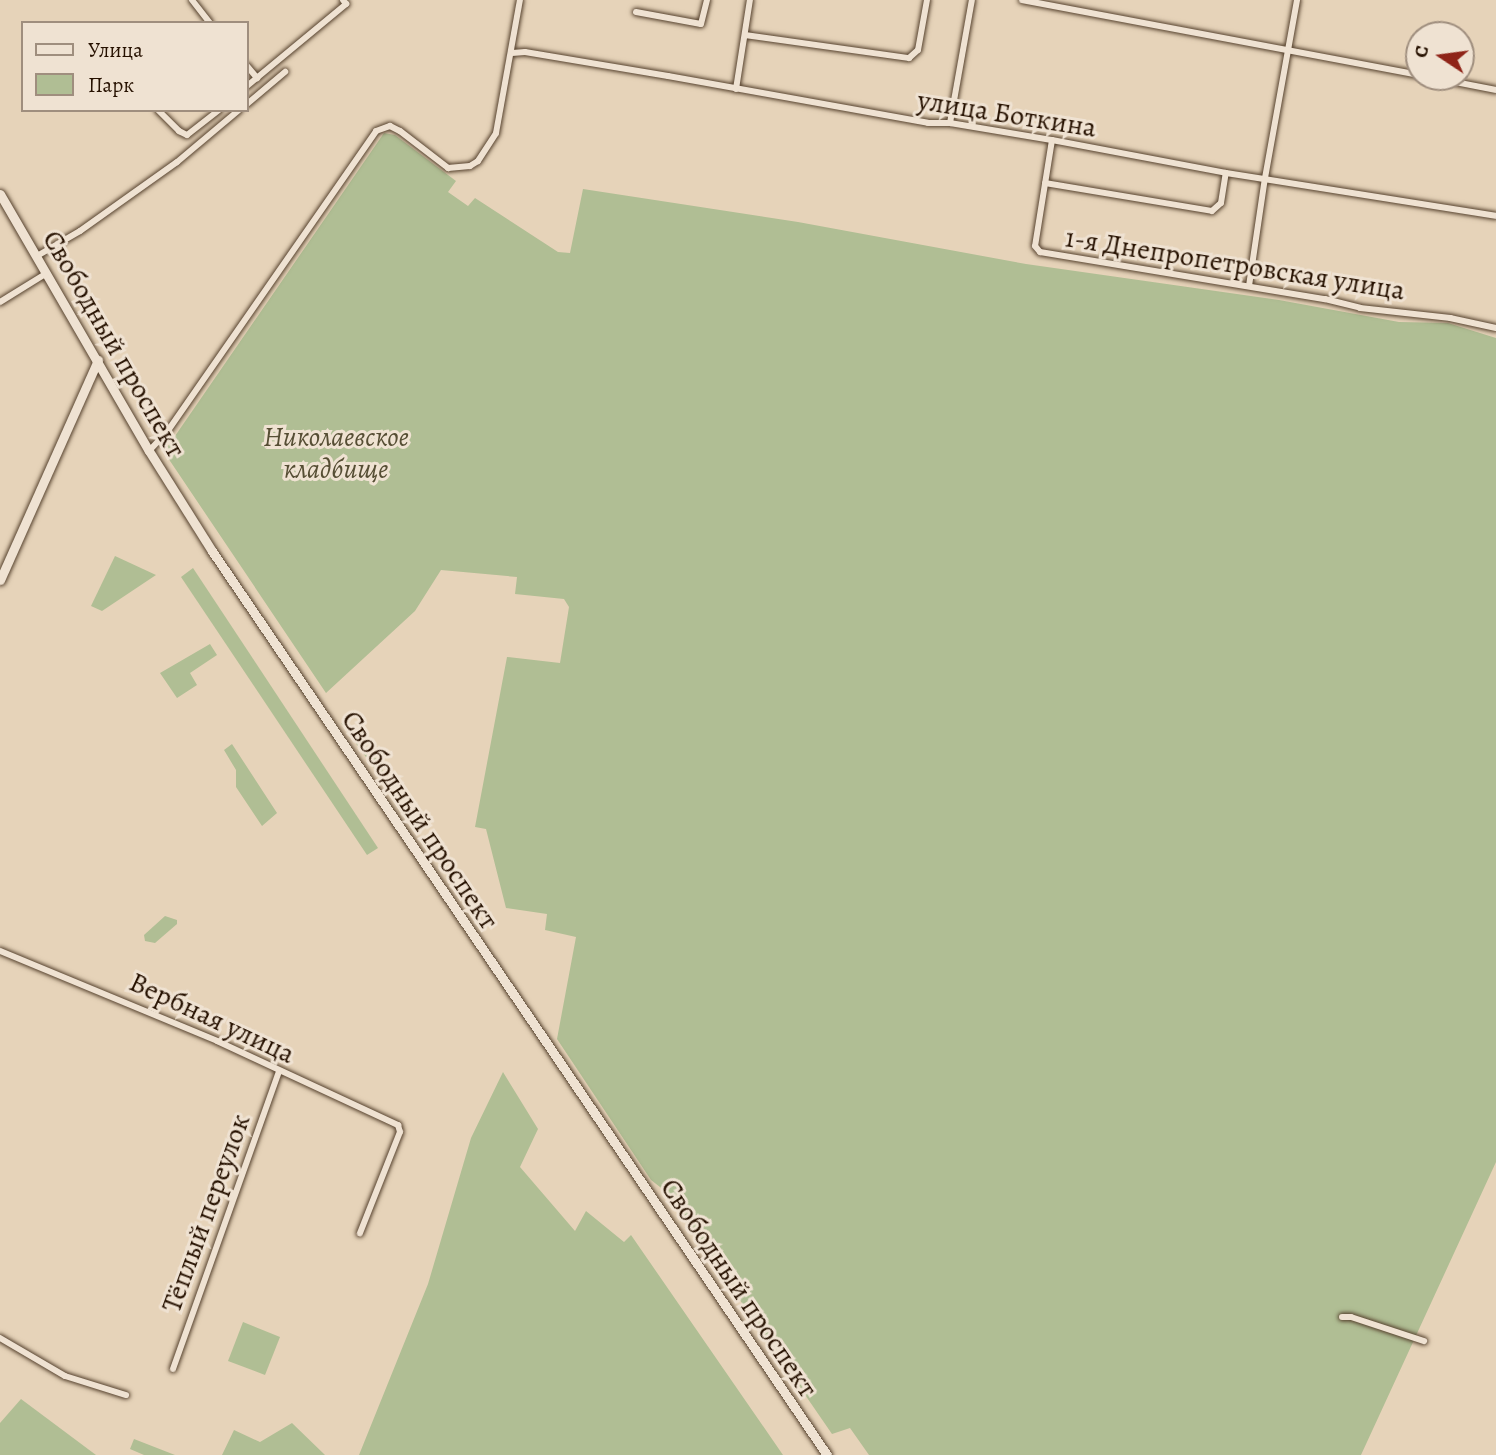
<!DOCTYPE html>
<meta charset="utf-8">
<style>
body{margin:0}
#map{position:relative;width:1496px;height:1455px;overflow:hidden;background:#e6d3b9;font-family:Alegreya,serif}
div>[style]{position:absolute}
.green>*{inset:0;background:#b0be94}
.roads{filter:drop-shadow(0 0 2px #56422e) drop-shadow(0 0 2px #56422e)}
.minor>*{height:6px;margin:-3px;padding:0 3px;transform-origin:3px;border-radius:3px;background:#efe2d2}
.secondary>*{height:9px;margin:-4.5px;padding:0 4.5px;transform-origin:4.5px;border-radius:4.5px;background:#efe2d2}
span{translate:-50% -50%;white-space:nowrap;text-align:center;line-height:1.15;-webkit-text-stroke:6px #efe2d2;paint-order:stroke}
.street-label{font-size:28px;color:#261100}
.park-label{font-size:28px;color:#564e34;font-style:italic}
.legend{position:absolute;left:21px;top:21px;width:228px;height:91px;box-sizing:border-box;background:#efe2d2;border:2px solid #9f8e7e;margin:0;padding:9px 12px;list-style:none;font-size:21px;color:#261100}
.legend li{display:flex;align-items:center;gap:14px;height:35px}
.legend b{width:35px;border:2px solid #9f8e7e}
.north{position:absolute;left:1405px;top:21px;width:70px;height:70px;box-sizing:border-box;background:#efe2d2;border:2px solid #9f8e7e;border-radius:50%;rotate:283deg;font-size:19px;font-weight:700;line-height:28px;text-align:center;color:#261100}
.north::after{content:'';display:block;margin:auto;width:24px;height:32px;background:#8f2418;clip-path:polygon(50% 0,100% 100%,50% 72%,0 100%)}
</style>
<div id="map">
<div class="green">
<i style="clip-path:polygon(384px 133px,395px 135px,456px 181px,448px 192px,468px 206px,475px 198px,558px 252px,570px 253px,583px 189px,798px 222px,1026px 264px,1279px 300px,1399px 322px,1448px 323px,1496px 338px,1496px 1162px,1361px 1455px,869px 1455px,850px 1428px,832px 1434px,698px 1239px,660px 1187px,651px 1180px,557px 1039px,576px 937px,545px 930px,547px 914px,506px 908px,486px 829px,475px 827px,507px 657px,560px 663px,569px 607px,564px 599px,515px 594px,517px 577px,441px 570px,415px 611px,326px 693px,164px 452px)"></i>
<i style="clip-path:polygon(115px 556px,156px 575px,102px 611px,91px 606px)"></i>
<i style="clip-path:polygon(193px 568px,378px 848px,367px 855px,181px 577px)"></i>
<i style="clip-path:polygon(210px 644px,217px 655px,190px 673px,197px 685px,177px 698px,160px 673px)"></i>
<i style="clip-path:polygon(341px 723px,349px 727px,362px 749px,383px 763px,382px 779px)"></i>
<i style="clip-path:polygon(232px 744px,277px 813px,262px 826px,236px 787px,236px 770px,224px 750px)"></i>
<i style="clip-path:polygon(165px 916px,177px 920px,177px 924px,155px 943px,145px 941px,144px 935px)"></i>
<i style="clip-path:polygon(503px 1072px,538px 1129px,520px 1167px,575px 1231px,586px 1211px,624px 1242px,631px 1235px,783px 1455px,359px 1455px,428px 1284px,471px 1138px)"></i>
<i style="clip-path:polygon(243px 1322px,280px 1337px,265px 1375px,228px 1361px)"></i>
<i style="clip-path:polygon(21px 1399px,96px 1455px,0 1455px,0 1423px)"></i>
<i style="clip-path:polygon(292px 1423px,325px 1455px,222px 1455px,234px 1430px,260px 1442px)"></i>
<i style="clip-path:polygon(134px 1439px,175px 1455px,144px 1455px,130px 1449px)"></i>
</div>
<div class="roads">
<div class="minor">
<i style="left:192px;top:0;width:29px;rotate:52deg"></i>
<i style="left:1022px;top:0;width:404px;rotate:10.7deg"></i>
<i style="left:636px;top:12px;width:66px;rotate:10.5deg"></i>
<i style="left:701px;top:24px;width:25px;rotate:-76deg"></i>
<i style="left:745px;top:35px;width:166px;rotate:8deg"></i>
<i style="left:909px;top:58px;width:12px;rotate:-42deg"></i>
<i style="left:918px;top:50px;width:51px;rotate:-79.8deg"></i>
<i style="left:512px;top:53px;width:13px;rotate:-4deg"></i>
<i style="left:525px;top:52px;width:145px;rotate:9.5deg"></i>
<i style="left:668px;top:76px;width:264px;rotate:10.2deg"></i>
<i style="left:928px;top:123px;width:22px"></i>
<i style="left:950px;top:123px;width:103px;rotate:9.5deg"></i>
<i style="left:1052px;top:140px;width:177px;rotate:10.7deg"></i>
<i style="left:1226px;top:173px;width:273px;rotate:9deg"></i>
<i style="left:247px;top:66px;width:16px;rotate:50deg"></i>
<i style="left:1429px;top:77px;width:68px;rotate:11deg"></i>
<i style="left:247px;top:86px;width:129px;rotate:-39.6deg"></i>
<i style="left:346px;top:4px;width:5px;rotate:-127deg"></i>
<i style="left:736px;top:89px;width:90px;rotate:-81.1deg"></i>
<i style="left:247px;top:104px;width:50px;rotate:-40.1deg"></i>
<i style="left:158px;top:110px;width:30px;rotate:45deg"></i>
<i style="left:179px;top:131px;width:9px;rotate:27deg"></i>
<i style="left:187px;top:135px;width:41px;rotate:-38deg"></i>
<i style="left:950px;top:123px;width:125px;rotate:-79.9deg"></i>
<i style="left:1052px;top:140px;width:107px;rotate:99.1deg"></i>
<i style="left:1035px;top:246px;width:8px;rotate:50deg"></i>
<i style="left:1040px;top:252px;width:289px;rotate:9.4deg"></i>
<i style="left:1325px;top:299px;width:36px;rotate:14deg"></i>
<i style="left:1360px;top:308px;width:91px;rotate:6.3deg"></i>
<i style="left:1450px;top:318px;width:47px;rotate:12.3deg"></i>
<i style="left:1045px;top:183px;width:169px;rotate:9.5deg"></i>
<i style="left:1212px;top:211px;width:12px;rotate:-42deg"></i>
<i style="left:1221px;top:203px;width:30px;rotate:-81deg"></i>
<i style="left:37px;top:256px;width:50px;rotate:-30.2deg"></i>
<i style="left:80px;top:231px;width:119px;rotate:-35.4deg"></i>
<i style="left:177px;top:162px;width:81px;rotate:-40deg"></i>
<i style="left:1249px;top:286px;width:109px;rotate:-81.6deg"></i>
<i style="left:1265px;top:178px;width:181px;rotate:-79.8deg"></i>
<i style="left:0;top:302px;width:55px;rotate:-31.7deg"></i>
<i style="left:149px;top:451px;width:26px;rotate:-47deg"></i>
<i style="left:167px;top:432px;width:366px;rotate:-55.2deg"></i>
<i style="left:376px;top:131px;width:15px;rotate:-20deg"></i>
<i style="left:390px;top:126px;width:11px;rotate:27deg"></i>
<i style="left:400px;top:131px;width:61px;rotate:37.6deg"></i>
<i style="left:448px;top:168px;width:22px;rotate:-5deg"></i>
<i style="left:470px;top:166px;width:9px;rotate:-32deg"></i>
<i style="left:478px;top:161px;width:33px;rotate:-57deg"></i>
<i style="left:496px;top:133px;width:135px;rotate:-79.8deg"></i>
<i style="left:0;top:951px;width:235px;rotate:22.5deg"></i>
<i style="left:217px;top:1041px;width:200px;rotate:24.9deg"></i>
<i style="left:398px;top:1125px;width:7px;rotate:74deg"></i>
<i style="left:400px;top:1132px;width:109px;rotate:111.6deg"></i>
<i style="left:1342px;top:1317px;width:9px"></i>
<i style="left:1351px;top:1317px;width:77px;rotate:18.2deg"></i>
<i style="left:0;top:1338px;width:75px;rotate:30.3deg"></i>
<i style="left:65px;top:1376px;width:64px;rotate:17.3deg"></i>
<i style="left:173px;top:1369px;width:315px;rotate:-70.4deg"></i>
</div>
<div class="secondary">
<i style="left:0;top:194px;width:297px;rotate:59.9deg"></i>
<i style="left:149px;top:451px;width:118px;rotate:57.8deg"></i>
<i style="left:212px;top:551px;width:1093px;rotate:55.77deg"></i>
<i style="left:0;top:580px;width:241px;rotate:-66deg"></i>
</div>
</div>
<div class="street-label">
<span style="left:1007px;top:114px;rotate:9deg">улица Боткина</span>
<span style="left:1235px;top:264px;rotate:9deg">1-я Днепропетровская улица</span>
<span style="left:114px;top:344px;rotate:60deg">Свободный проспект</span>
<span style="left:420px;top:820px;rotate:56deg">Свободный проспект</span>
<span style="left:212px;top:1018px;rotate:25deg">Вербная улица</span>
<span style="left:206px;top:1213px;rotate:-70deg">Тёплый переулок</span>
<span style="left:739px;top:1288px;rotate:56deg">Свободный проспект</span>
</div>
<div class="park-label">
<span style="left:336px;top:453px">Николаевское<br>кладбище</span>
</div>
<ul class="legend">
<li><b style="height:9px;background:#efe2d2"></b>Улица</li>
<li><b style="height:19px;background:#b0be94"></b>Парк</li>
</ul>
<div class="north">С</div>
</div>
